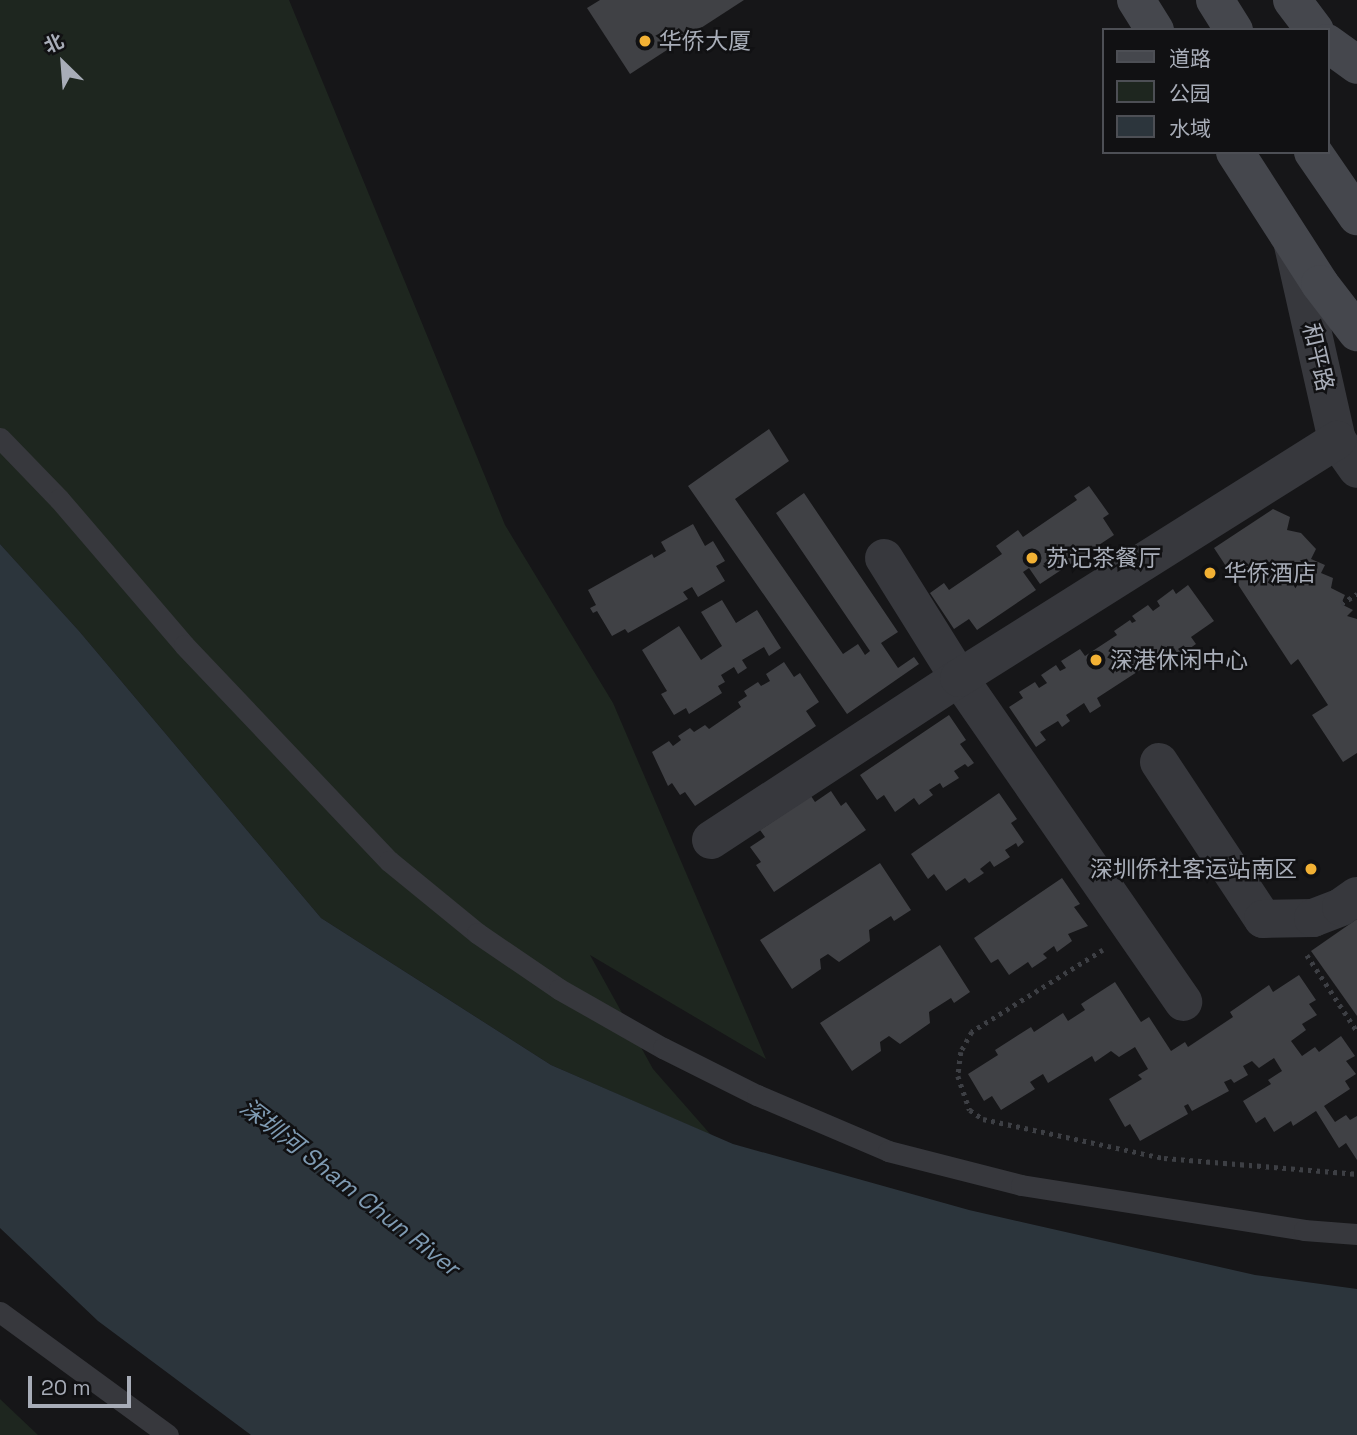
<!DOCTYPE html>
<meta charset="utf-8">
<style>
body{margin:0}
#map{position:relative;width:1357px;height:1435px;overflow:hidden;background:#161618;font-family:"Space Grotesk","Noto Sans SC",sans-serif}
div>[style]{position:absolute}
.green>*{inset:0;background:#1e261f}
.water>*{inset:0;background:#2c353c}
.building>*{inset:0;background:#404145}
.path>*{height:4.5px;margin-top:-2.25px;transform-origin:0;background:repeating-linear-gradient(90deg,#3d3f44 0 3.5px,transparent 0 8.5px)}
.lane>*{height:21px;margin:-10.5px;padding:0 10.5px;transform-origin:10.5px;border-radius:10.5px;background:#37383d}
.street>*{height:38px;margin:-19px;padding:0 19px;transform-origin:19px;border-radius:19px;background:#37383d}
.secondary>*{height:38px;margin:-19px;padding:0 19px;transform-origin:19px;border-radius:19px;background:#45474d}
.dots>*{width:19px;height:19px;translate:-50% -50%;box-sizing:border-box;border:4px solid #111113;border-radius:50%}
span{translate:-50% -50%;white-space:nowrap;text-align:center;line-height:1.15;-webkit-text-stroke:5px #111113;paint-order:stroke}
.poi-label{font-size:23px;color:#a8adb8}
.left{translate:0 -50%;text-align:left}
.right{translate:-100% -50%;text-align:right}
.street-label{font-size:23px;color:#a8adb8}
.water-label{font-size:24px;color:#7f9bb3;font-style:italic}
.legend{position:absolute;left:1102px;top:28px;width:228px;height:126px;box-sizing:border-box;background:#111113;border:2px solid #4d4f55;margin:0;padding:9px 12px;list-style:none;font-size:21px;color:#a8adb8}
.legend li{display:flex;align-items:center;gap:14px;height:35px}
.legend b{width:35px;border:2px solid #4d4f55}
.north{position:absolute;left:28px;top:28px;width:70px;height:70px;-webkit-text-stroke:5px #111113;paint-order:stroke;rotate:335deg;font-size:19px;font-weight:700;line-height:28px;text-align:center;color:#a8adb8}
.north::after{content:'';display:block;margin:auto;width:24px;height:32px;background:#a8adb8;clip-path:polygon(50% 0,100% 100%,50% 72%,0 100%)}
.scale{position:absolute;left:28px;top:1376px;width:103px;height:32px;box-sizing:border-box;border:4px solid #a8adb8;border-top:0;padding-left:9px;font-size:21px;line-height:24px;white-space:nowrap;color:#a8adb8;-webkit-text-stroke:5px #111113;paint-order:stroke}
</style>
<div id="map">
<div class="green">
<i style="clip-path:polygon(0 0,289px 0,505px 525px,613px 703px,766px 1059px,590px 955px,653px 1069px,711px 1135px,551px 1065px,321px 918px,79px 631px,0 544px)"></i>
<i style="clip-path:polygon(0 1399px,38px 1435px,0 1435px)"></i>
</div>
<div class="water">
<i style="clip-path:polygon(0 544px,79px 631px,321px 918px,551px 1065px,733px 1144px,969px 1210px,1255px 1275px,1357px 1289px,1357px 1435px,251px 1435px,98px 1321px,0 1228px)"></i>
</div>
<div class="building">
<i style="clip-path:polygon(600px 0,744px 0,630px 74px,587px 8px)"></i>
<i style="clip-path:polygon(769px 429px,789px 461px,735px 499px,843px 654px,858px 644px,865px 655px,870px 651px,776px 513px,804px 493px,898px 632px,881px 643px,898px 668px,914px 657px,919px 664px,847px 714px,688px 486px)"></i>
<i style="clip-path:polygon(1089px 486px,1109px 514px,1103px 518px,1114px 535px,1040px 584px,1029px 568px,1023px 572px,1036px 590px,977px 630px,969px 619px,954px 629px,930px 593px,944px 583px,949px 590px,1002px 554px,996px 546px,1018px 530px,1023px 537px,1077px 500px,1074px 496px)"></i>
<i style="clip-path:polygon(1273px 509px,1290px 517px,1287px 530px,1301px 533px,1316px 549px,1311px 559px,1325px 565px,1321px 573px,1333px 578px,1331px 588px,1345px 595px,1341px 604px,1353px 610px,1347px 616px,1357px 619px,1357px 753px,1343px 762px,1312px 715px,1328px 705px,1298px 659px,1291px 665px,1214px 548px)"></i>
<i style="clip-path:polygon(693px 524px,705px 546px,713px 541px,725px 561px,716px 566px,725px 581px,698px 597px,692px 587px,683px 592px,688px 599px,628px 633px,625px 629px,612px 636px,597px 611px,593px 613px,590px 608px,596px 605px,588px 590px,652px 554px,654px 558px,666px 551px,661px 542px)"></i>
<i style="clip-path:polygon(1188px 585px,1214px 621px,1191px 637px,1196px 644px,1179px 656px,1174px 648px,1097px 698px,1101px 706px,1090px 713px,1084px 703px,1066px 715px,1070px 721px,1062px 727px,1058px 721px,1040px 732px,1046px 740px,1036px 747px,1009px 707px,1023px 698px,1019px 692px,1035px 682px,1039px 688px,1047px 683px,1041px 675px,1056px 665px,1060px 671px,1066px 668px,1061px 661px,1080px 649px,1085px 656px,1117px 635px,1114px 631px,1130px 620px,1132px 623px,1136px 621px,1132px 616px,1148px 605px,1153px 611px,1160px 606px,1157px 601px,1173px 589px,1176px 594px)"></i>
<i style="clip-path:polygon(722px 600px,736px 623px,757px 610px,781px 648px,769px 656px,764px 647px,742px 660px,747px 668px,738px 674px,734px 667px,721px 675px,725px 682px,718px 686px,722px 693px,689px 714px,686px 708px,674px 715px,661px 694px,667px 691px,642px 650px,679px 626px,701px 660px,722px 646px,701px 612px)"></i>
<i style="clip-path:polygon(784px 662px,794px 677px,800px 673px,819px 702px,806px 711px,816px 726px,695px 806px,685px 792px,680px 795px,672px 783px,668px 786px,652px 752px,669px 741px,673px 746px,681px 740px,678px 736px,690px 728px,694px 732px,705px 725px,709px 729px,741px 707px,738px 702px,747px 696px,744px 691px,758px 682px,761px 686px,770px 681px,766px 674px)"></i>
<i style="clip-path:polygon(949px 715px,966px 740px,960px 744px,974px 763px,968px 767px,965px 764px,954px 771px,959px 778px,943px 788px,940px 783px,929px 790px,933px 795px,919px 805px,914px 798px,895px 812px,884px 795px,877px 800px,860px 775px)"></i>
<i style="clip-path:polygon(831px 791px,841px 806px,846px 802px,866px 830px,774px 892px,756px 865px,761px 862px,750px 847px,765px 837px,760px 830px,811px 796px,815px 802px)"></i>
<i style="clip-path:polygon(999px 793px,1017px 819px,1011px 823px,1024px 842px,1018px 847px,1016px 843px,1005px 850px,1010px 857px,994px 867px,990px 861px,980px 869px,984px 873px,969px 883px,965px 878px,946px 891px,934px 874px,928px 879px,911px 854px)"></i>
<i style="clip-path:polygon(880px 863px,911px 910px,894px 921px,891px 916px,869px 930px,870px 941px,839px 962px,828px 954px,820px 959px,821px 969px,792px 989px,760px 940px)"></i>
<i style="clip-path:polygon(1062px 878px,1080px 904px,1074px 907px,1088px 926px,1068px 934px,1072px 941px,1057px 952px,1054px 946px,1043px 954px,1047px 958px,1032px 968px,1028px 962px,1009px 975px,998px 959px,991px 963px,974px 938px)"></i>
<i style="clip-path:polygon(1357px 919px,1357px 1016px,1311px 951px)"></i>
<i style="clip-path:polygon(940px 945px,970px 992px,954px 1003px,951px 998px,929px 1012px,930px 1023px,900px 1044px,889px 1036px,880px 1042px,881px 1051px,852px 1071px,820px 1023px)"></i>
<i style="clip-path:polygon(1299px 975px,1316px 1000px,1309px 1004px,1317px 1015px,1302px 1024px,1306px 1030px,1291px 1041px,1302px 1056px,1315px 1047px,1319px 1052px,1341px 1036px,1355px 1056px,1346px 1061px,1356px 1074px,1345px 1081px,1350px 1089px,1324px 1106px,1335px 1122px,1346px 1115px,1350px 1120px,1357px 1116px,1357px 1160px,1346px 1143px,1339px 1148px,1316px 1111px,1293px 1126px,1291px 1121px,1274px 1132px,1265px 1117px,1256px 1123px,1243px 1101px,1271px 1084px,1268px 1080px,1282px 1071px,1274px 1058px,1259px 1068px,1252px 1061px,1243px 1066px,1248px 1075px,1234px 1083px,1231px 1079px,1224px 1082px,1229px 1091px,1192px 1111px,1188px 1104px,1184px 1106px,1188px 1114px,1140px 1141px,1130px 1124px,1125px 1127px,1109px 1099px,1142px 1079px,1138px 1075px,1148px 1069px,1135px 1047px,1119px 1057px,1111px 1051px,1095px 1062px,1092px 1056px,1048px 1083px,1043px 1074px,1030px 1082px,1035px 1089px,1001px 1110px,992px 1096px,984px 1101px,968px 1074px,998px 1055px,995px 1050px,1031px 1027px,1034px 1032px,1063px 1013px,1068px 1021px,1085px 1010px,1081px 1004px,1115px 982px,1141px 1022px,1149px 1017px,1171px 1051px,1185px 1042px,1188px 1047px,1233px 1017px,1230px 1012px,1269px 985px,1273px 992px)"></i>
</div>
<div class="path">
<i style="left:1341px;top:604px;width:19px;rotate:-32deg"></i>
<i style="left:1103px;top:950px;width:155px;rotate:148deg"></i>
<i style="left:972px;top:1032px;width:23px;rotate:119deg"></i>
<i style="left:961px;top:1052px;width:24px;rotate:97deg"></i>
<i style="left:958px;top:1076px;width:36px;rotate:71deg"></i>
<i style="left:970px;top:1110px;width:16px;rotate:35deg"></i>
<i style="left:983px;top:1119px;width:185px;rotate:12.2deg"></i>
<i style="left:1164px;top:1158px;width:194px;rotate:4.7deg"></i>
<i style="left:1307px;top:955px;width:91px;rotate:56.7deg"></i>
</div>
<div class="lane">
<i style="left:0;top:438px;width:85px;rotate:46deg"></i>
<i style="left:59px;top:499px;width:192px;rotate:49.4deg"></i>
<i style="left:184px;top:645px;width:298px;rotate:46.5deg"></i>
<i style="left:389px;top:861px;width:114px;rotate:39.3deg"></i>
<i style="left:477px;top:933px;width:99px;rotate:34.3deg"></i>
<i style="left:559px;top:989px;width:120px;rotate:29.6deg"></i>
<i style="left:663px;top:1048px;width:105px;rotate:26.6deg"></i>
<i style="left:757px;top:1095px;width:142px;rotate:23.1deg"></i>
<i style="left:888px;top:1151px;width:137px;rotate:14.3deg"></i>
<i style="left:1021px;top:1185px;width:287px;rotate:9deg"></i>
<i style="left:1304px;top:1230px;width:53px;rotate:4.3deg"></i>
<i style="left:0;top:1312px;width:208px;rotate:36.2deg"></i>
</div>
<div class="street">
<i style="left:1293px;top:245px;width:200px;rotate:77.3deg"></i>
<i style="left:1337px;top:440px;width:35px;rotate:55deg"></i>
<i style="left:884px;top:558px;width:142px;rotate:58deg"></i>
<i style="left:959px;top:678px;width:394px;rotate:55.3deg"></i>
<i style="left:1159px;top:762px;width:188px;rotate:56.5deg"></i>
<i style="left:1263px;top:919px;width:50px;rotate:-1.1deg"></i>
<i style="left:1313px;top:918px;width:30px;rotate:-21deg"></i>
<i style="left:1341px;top:907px;width:19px;rotate:-35deg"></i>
<i style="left:711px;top:840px;width:296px;rotate:-33.2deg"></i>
<i style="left:959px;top:678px;width:447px;rotate:-32.2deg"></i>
</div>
<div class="secondary">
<i style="left:1136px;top:0;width:36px;rotate:58deg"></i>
<i style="left:1215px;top:0;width:36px;rotate:58deg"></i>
<i style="left:1292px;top:0;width:38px;rotate:53deg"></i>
<i style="left:1327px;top:43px;width:37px;rotate:36deg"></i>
<i style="left:1235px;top:152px;width:157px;rotate:57.2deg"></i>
<i style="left:1320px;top:284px;width:61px;rotate:52.4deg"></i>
<i style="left:1313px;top:152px;width:78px;rotate:55.5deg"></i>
</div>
<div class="dots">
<i style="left:645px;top:41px;background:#f2b134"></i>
<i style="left:1032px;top:558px;background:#f2b134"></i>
<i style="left:1210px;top:573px;background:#f2b134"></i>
<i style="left:1096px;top:660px;background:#f2b134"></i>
<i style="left:1311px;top:869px;background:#f2b134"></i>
</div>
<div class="poi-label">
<span class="left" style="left:659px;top:41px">华侨大厦</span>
<span class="left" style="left:1046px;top:558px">苏记茶餐厅</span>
<span class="left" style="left:1224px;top:573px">华侨酒店</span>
<span class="left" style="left:1110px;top:660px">深港休闲中心</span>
<span class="right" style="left:1297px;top:869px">深圳侨社客运站南区</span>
</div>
<div class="street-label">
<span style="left:1318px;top:357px;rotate:77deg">和平路</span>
</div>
<div class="water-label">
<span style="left:350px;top:1187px;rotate:38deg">深圳河 Sham Chun River</span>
</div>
<ul class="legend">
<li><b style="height:9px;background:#45474d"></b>道路</li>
<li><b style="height:19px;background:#1e261f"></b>公园</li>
<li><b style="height:19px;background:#2c353c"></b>水域</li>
</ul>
<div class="north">北</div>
<div class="scale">20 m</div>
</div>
